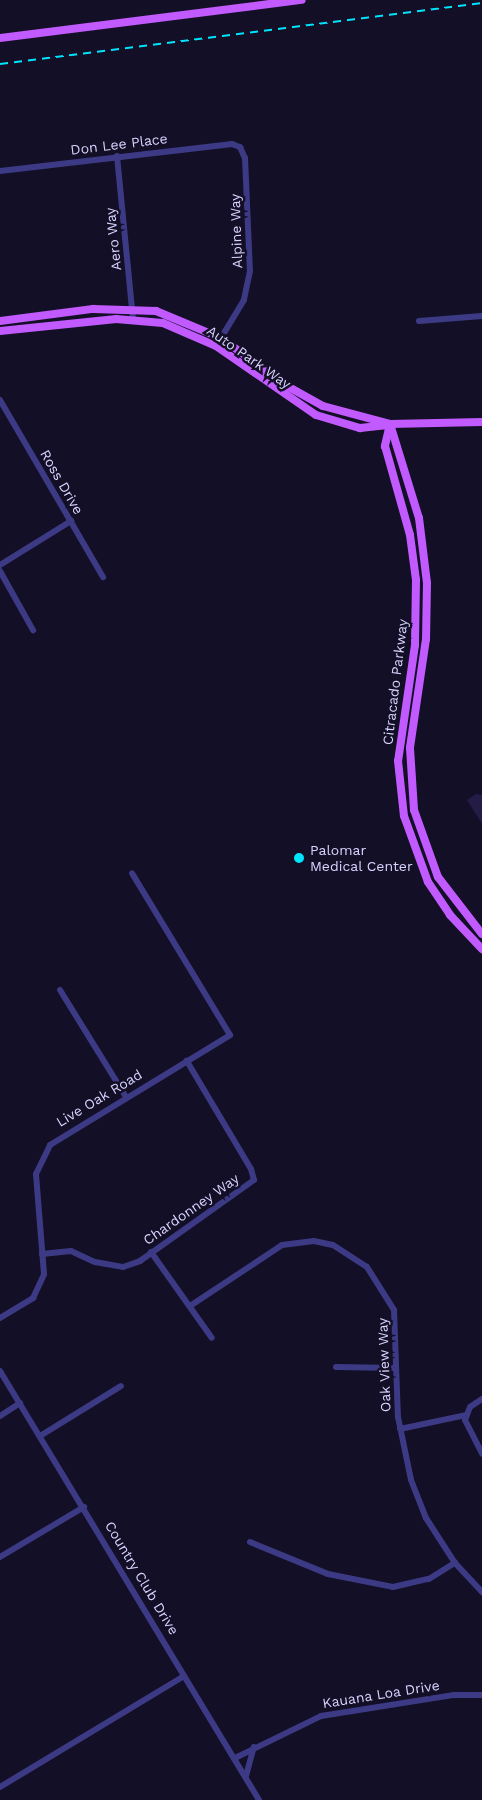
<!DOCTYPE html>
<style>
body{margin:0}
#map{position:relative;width:482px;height:1800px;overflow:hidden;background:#130f26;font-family:"Work Sans",sans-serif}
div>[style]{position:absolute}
.building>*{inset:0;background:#241b47}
.minor>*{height:6px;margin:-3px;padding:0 3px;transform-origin:3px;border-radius:3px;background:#3d3a85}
.major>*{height:8px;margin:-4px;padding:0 4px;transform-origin:4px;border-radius:4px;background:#c25bff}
.rail>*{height:2px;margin-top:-1px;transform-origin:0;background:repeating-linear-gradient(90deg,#00e5ff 0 8px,transparent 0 14px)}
.dots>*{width:14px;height:14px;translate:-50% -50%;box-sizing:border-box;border:2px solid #130f26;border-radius:50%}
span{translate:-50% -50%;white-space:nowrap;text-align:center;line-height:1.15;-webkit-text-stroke:5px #130f26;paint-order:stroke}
.street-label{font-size:14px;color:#d9d4ff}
.poi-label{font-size:14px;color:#d9d4ff}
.left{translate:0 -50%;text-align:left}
</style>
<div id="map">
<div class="building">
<i style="clip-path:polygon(476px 794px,482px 795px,482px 824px,467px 800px)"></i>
</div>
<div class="minor">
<i style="left:117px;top:156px;width:164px;rotate:84.4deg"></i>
<i style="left:0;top:171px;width:234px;rotate:-6.6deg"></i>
<i style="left:232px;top:144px;width:9px;rotate:21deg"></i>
<i style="left:240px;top:147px;width:12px;rotate:66deg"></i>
<i style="left:245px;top:158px;width:113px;rotate:87.5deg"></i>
<i style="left:250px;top:271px;width:30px;rotate:102deg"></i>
<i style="left:244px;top:300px;width:44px;rotate:121.2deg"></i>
<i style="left:419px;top:321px;width:63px;rotate:-4.5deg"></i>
<i style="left:0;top:400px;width:205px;rotate:59.8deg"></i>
<i style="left:0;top:565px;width:84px;rotate:-31.8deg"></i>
<i style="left:0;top:571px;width:68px;rotate:60.8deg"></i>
<i style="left:60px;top:990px;width:126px;rotate:58.3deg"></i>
<i style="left:151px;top:1252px;width:105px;rotate:54.7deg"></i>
<i style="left:42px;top:1254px;width:29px;rotate:-6deg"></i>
<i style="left:71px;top:1251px;width:26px;rotate:25deg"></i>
<i style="left:95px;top:1262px;width:28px;rotate:10deg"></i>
<i style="left:123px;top:1267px;width:18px;rotate:-19deg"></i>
<i style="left:140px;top:1261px;width:140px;rotate:-35.4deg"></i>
<i style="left:254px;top:1180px;width:11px;rotate:-105deg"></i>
<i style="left:251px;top:1169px;width:126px;rotate:-120.7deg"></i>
<i style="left:190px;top:1306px;width:110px;rotate:-33.5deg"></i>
<i style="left:282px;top:1245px;width:32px;rotate:-7deg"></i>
<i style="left:314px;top:1241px;width:19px;rotate:12deg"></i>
<i style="left:333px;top:1245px;width:40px;rotate:32.9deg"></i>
<i style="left:367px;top:1267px;width:51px;rotate:57.9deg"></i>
<i style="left:394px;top:1310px;width:107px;rotate:87.9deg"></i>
<i style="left:398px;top:1417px;width:64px;rotate:78.3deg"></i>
<i style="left:411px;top:1480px;width:41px;rotate:68.5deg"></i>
<i style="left:426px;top:1518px;width:54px;rotate:57.2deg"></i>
<i style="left:455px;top:1563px;width:40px;rotate:47deg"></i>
<i style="left:0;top:1318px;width:39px;rotate:-31deg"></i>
<i style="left:33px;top:1298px;width:26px;rotate:-65deg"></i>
<i style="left:44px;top:1274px;width:100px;rotate:-94.6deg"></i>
<i style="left:36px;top:1174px;width:32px;rotate:-64deg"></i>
<i style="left:50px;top:1145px;width:211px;rotate:-31.4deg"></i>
<i style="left:230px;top:1035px;width:189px;rotate:-121.2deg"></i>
<i style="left:336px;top:1367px;width:60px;rotate:1deg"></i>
<i style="left:0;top:1371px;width:501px;rotate:58.88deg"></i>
<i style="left:482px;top:1399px;width:14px;rotate:146deg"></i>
<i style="left:470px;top:1407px;width:14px;rotate:111deg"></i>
<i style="left:465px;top:1420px;width:38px;rotate:63deg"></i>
<i style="left:0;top:1416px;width:24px;rotate:-33deg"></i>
<i style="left:400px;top:1429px;width:67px;rotate:-12deg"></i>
<i style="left:40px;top:1436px;width:95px;rotate:-31.7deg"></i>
<i style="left:250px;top:1542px;width:84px;rotate:22.3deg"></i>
<i style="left:328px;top:1574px;width:66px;rotate:11.3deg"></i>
<i style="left:393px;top:1587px;width:37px;rotate:-13deg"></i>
<i style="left:429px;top:1579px;width:31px;rotate:-32deg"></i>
<i style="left:0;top:1557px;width:98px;rotate:-30.8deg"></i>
<i style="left:235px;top:1758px;width:96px;rotate:-26deg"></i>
<i style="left:321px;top:1716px;width:135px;rotate:-9deg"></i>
<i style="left:454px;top:1695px;width:28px"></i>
<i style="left:246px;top:1776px;width:30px;rotate:-75deg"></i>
<i style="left:0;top:1787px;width:215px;rotate:-31.1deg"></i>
</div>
<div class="major">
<i style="left:0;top:38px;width:304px;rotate:-7.2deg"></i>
<i style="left:0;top:321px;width:94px;rotate:-7.4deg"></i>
<i style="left:93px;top:309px;width:63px;rotate:1.8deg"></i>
<i style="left:156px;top:311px;width:70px;rotate:22.6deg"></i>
<i style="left:221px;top:338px;width:82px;rotate:36deg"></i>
<i style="left:287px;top:386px;width:41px;rotate:29.1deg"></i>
<i style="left:323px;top:406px;width:69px;rotate:15deg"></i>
<i style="left:390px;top:424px;width:92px;rotate:-1.2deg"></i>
<i style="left:0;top:331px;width:117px;rotate:-5.9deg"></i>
<i style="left:116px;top:319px;width:47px;rotate:4.9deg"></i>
<i style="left:163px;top:323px;width:58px;rotate:23.5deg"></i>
<i style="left:216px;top:346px;width:121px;rotate:34.6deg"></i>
<i style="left:316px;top:415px;width:46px;rotate:16.5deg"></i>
<i style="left:360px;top:428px;width:28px;rotate:-6deg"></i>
<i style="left:390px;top:424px;width:23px;rotate:103deg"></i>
<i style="left:385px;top:446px;width:92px;rotate:74.3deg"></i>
<i style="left:410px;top:535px;width:45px;rotate:82.4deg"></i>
<i style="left:416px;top:580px;width:65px;rotate:90.9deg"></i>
<i style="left:415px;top:645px;width:117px;rotate:98.3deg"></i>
<i style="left:398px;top:761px;width:55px;rotate:83.8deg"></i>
<i style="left:404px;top:816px;width:70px;rotate:70deg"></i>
<i style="left:428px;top:882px;width:40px;rotate:56deg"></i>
<i style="left:450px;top:915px;width:47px;rotate:46.7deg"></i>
<i style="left:390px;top:424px;width:98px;rotate:72.9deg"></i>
<i style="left:419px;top:518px;width:65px;rotate:83deg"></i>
<i style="left:427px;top:583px;width:56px;rotate:91deg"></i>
<i style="left:426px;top:639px;width:110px;rotate:98.4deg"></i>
<i style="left:410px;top:748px;width:62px;rotate:86.3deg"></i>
<i style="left:414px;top:810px;width:71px;rotate:70.3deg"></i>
<i style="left:438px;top:877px;width:72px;rotate:52.3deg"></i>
</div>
<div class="rail">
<i style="left:0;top:64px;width:486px;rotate:-7.2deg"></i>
</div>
<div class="dots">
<i style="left:299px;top:858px;background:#00e5ff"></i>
</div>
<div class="street-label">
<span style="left:119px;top:144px;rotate:-7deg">Don Lee Place</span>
<span style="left:236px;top:231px;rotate:-92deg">Alpine Way</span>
<span style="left:113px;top:239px;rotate:-96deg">Aero Way</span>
<span style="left:249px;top:357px;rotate:35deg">Auto Park Way</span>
<span style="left:62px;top:482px;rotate:60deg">Ross Drive</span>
<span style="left:395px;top:682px;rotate:-83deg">Citracado Parkway</span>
<span style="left:99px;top:1098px;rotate:-31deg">Live Oak Road</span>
<span style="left:191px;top:1209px;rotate:-35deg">Chardonney Way</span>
<span style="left:384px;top:1365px;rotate:-92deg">Oak View Way</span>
<span style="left:142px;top:1578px;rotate:59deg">Country Club Drive</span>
<span style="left:381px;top:1694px;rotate:-9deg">Kauana Loa Drive</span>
</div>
<div class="poi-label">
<span class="left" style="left:310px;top:858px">Palomar<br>Medical Center</span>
</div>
</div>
